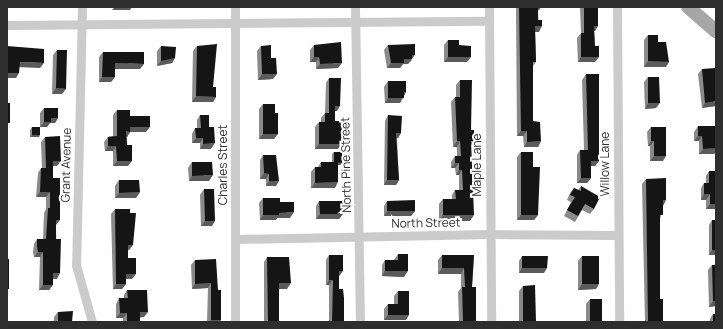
<!DOCTYPE html>
<style>
body{margin:0}
#map{position:relative;width:723px;height:329px;overflow:hidden;background:#fff;font-family:Manrope,sans-serif}
div>[style]{position:absolute}
.street>*{height:9px;margin:-4.5px;padding:0 4.5px;transform-origin:4.5px;border-radius:4.5px;background:#cbcbcb}
.primary>*{height:14px;margin:-7px;padding:0 7px;transform-origin:7px;border-radius:7px;background:#a6a6a6}
.wall>*{inset:0;background:#8a8a8a}
.shaded-wall>*{inset:0;background:#5b5b5b}
.building>*{inset:0;background:#151515}
span{translate:-50% -50%;white-space:nowrap;text-align:center;line-height:1.15;-webkit-text-stroke:4px #fff;paint-order:stroke}
.street-label{font-size:12px;color:#2e2e2e}
.frame{position:absolute;inset:0;border:8px solid #2e2e2e;pointer-events:none}
</style>
<div id="map">
<div class="street">
<i style="left:82px;top:7px;width:258px;rotate:91.3deg"></i>
<i style="left:76px;top:265px;width:59px;rotate:74.3deg"></i>
<i style="left:235px;top:7px;width:315px;rotate:90deg"></i>
<i style="left:355px;top:7px;width:315px;rotate:89.1deg"></i>
<i style="left:489px;top:7px;width:315px;rotate:89.6deg"></i>
<i style="left:617px;top:7px;width:315px;rotate:89.6deg"></i>
<i style="left:7px;top:25px;width:482px;rotate:-0.5deg"></i>
<i style="left:235px;top:239px;width:254px;rotate:-1.1deg"></i>
<i style="left:489px;top:234px;width:128px;rotate:0.4deg"></i>
</div>
<div class="primary">
<i style="left:688px;top:7px;width:37px;rotate:41deg"></i>
</div>
<div class="wall">
<i style="clip-path:polygon(516px 7px,541px 7px,539px 10px,538px 10px,539px 32px,535px 32px,536px 62px,533px 66px,533px 121px,541px 141px,538px 147px,524px 147px,523px 136px,517px 136px)"></i>
<i style="clip-path:polygon(580px 7px,598px 7px,598px 26px,594px 31px,595px 62px,578px 62px,577px 38px,581px 33px)"></i>
<i style="clip-path:polygon(648px 35px,658px 42px,666px 67px,644px 67px,644px 40px)"></i>
<i style="clip-path:polygon(448px 40px,459px 45px,467px 62px,444px 62px,444px 45px)"></i>
<i style="clip-path:polygon(314px 45px,338px 68px,316px 69px,316px 62px,310px 62px,310px 50px)"></i>
<i style="clip-path:polygon(388px 45px,412px 60px,408px 64px,403px 64px,400px 68px,387px 68px,384px 50px)"></i>
<i style="clip-path:polygon(161px 46px,175px 58px,172px 63px,157px 66px,157px 51px)"></i>
<i style="clip-path:polygon(197px 46px,216px 97px,213px 102px,192px 102px,193px 51px)"></i>
<i style="clip-path:polygon(261px 46px,271px 58px,273px 79px,258px 80px,257px 51px)"></i>
<i style="clip-path:polygon(57px 50px,62px 94px,52px 94px,53px 55px)"></i>
<i style="clip-path:polygon(103px 52px,140px 69px,115px 69px,115px 77px,111px 82px,99px 82px,99px 57px)"></i>
<i style="clip-path:polygon(702px 69px,716px 106px,702px 108px,698px 74px)"></i>
<i style="clip-path:polygon(586px 74px,599px 161px,595px 166px,591px 166px,591px 178px,587px 183px,577px 183px,577px 155px,580px 150px,584px 150px,582px 80px)"></i>
<i style="clip-path:polygon(648px 77px,656px 108px,645px 109px,644px 82px)"></i>
<i style="clip-path:polygon(329px 78px,337px 111px,335px 111px,335px 121px,338px 149px,315px 149px,315px 127px,319px 122px,321px 122px,321px 118px,325px 113px,326px 83px)"></i>
<i style="clip-path:polygon(460px 80px,474px 141px,471px 145px,470px 221px,439px 221px,439px 204px,443px 199px,452px 199px,452px 195px,455px 190px,459px 190px,459px 175px,456px 175px,455px 168px,451px 168px,451px 162px,455px 156px,457px 156px,457px 147px,453px 147px,451px 102px,455px 97px,456px 97px,456px 85px)"></i>
<i style="clip-path:polygon(388px 81px,406px 92px,400px 103px,385px 103px,384px 87px)"></i>
<i style="clip-path:polygon(263px 104px,274px 139px,259px 139px,259px 109px)"></i>
<i style="clip-path:polygon(44px 108px,58px 118px,55px 123px,50px 123px,47px 127px,40px 127px,40px 113px)"></i>
<i style="clip-path:polygon(117px 110px,130px 116px,146px 132px,130px 132px,127px 137px,128px 166px,113px 166px,113px 151px,105px 151px,104px 142px,108px 137px,113px 136px,113px 115px)"></i>
<i style="clip-path:polygon(200px 115px,209px 127px,211px 149px,200px 149px,200px 143px,192px 143px,192px 134px,195px 128px,197px 128px,197px 120px)"></i>
<i style="clip-path:polygon(388px 115px,401px 133px,398px 138px,397px 138px,399px 180px,396px 185px,384px 185px,385px 121px)"></i>
<i style="clip-path:polygon(698px 126px,716px 126px,716px 151px,714px 154px,699px 154px,699px 141px,694px 141px,694px 132px)"></i>
<i style="clip-path:polygon(32px 127px,39px 137px,30px 137px,30px 130px)"></i>
<i style="clip-path:polygon(651px 127px,663px 161px,650px 161px,650px 146px,648px 146px,647px 132px)"></i>
<i style="clip-path:polygon(45px 137px,57px 166px,53px 166px,53px 178px,56px 225px,57px 279px,53px 279px,49px 290px,39px 290px,40px 257px,34px 257px,33px 252px,34px 244px,37px 239px,43px 239px,44px 213px,46px 209px,46px 197px,36px 197px,38px 173px,41px 168px,42px 168px,41px 142px)"></i>
<i style="clip-path:polygon(334px 152px,342px 163px,340px 165px,338px 165px,335px 188px,311px 188px,311px 172px,315px 167px,318px 167px,321px 162px,332px 162px,332px 154px)"></i>
<i style="clip-path:polygon(521px 152px,533px 167px,538px 215px,534px 220px,517px 220px,517px 157px)"></i>
<i style="clip-path:polygon(263px 155px,276px 186px,266px 186px,266px 179px,260px 179px,260px 160px)"></i>
<i style="clip-path:polygon(192px 162px,209px 181px,189px 181px,188px 168px)"></i>
<i style="clip-path:polygon(709px 171px,716px 171px,716px 209px,706px 209px,706px 200px,701px 200px,701px 188px,704px 183px,706px 183px,706px 176px)"></i>
<i style="clip-path:polygon(646px 179px,663px 205px,660px 220px,660px 299px,663px 322px,645px 322px,642px 184px)"></i>
<i style="clip-path:polygon(119px 180px,140px 192px,136px 198px,115px 198px,115px 186px)"></i>
<i style="clip-path:polygon(581px 186px,594px 209px,590px 214px,582px 210px,575px 222px,564px 216px,571px 202px,567px 200px,570px 193px,574px 188px,578px 190px)"></i>
<i style="clip-path:polygon(204px 189px,212px 226px,201px 226px,200px 195px)"></i>
<i style="clip-path:polygon(263px 198px,280px 202px,290px 218px,277px 218px,276px 220px,260px 220px,259px 203px)"></i>
<i style="clip-path:polygon(319px 201px,343px 214px,339px 219px,316px 219px,316px 206px)"></i>
<i style="clip-path:polygon(387px 201px,415px 211px,411px 216px,384px 216px,384px 206px)"></i>
<i style="clip-path:polygon(115px 209px,129px 250px,128px 250px,128px 258px,132px 279px,126px 279px,126px 284px,122px 289px,113px 289px,111px 214px)"></i>
<i style="clip-path:polygon(712px 220px,716px 255px,709px 255px,709px 225px)"></i>
<i style="clip-path:polygon(398px 254px,404px 277px,382px 276px,382px 265px,385px 260px,394px 260px)"></i>
<i style="clip-path:polygon(329px 255px,343px 271px,339px 276px,339px 289px,344px 322px,329px 322px,329px 285px,326px 285px,326px 260px)"></i>
<i style="clip-path:polygon(442px 255px,474px 255px,472px 287px,476px 322px,459px 322px,458px 292px,461px 288px,461px 274px,438px 274px,438px 260px)"></i>
<i style="clip-path:polygon(522px 256px,544px 273px,519px 273px,519px 261px)"></i>
<i style="clip-path:polygon(582px 256px,596px 289px,578px 290px,578px 261px)"></i>
<i style="clip-path:polygon(267px 257px,287px 289px,279px 289px,279px 322px,264px 322px,264px 262px)"></i>
<i style="clip-path:polygon(195px 260px,218px 290px,221px 320px,219px 322px,207px 322px,208px 288px,192px 289px,191px 265px)"></i>
<i style="clip-path:polygon(712px 265px,716px 306px,709px 307px,708px 270px)"></i>
<i style="clip-path:polygon(523px 286px,536px 322px,519px 322px,519px 291px)"></i>
<i style="clip-path:polygon(127px 290px,144px 317px,140px 317px,140px 322px,123px 322px,123px 318px,116px 318px,116px 304px,119px 298px,124px 298px,124px 295px)"></i>
<i style="clip-path:polygon(398px 291px,406px 320px,384px 320px,384px 309px,388px 304px,394px 304px,394px 296px)"></i>
<i style="clip-path:polygon(590px 299px,602px 322px,586px 322px,586px 304px)"></i>
<i style="clip-path:polygon(58px 312px,72px 322px,54px 322px,54px 317px)"></i>
<i style="clip-path:polygon(713px 314px,716px 322px,710px 322px,710px 319px)"></i>
</div>
<div class="shaded-wall">
<i style="clip-path:polygon(115px 7px,132px 7px,130px 10px,112px 10px)"></i>
<i style="clip-path:polygon(197px 7px,213px 7px,213px 8px,196px 8px)"></i>
<i style="clip-path:polygon(260px 7px,286px 7px,285px 8px,259px 8px)"></i>
<i style="clip-path:polygon(537px 7px,541px 7px,539px 10px,534px 10px)"></i>
<i style="clip-path:polygon(535px 26px,542px 26px,539px 32px,531px 32px)"></i>
<i style="clip-path:polygon(594px 26px,598px 26px,595px 31px,591px 31px)"></i>
<i style="clip-path:polygon(412px 55px,415px 55px,408px 64px,403px 64px,400px 68px,387px 68px,391px 63px)"></i>
<i style="clip-path:polygon(314px 57px,319px 57px,316px 62px,310px 62px)"></i>
<i style="clip-path:polygon(448px 57px,471px 57px,467px 62px,444px 62px)"></i>
<i style="clip-path:polygon(581px 57px,599px 57px,595px 62px,578px 62px)"></i>
<i style="clip-path:polygon(175px 58px,172px 63px,157px 66px,161px 61px)"></i>
<i style="clip-path:polygon(648px 61px,669px 62px,666px 67px,644px 67px)"></i>
<i style="clip-path:polygon(20px 62px,44px 63px,40px 68px,16px 67px)"></i>
<i style="clip-path:polygon(115px 63px,144px 64px,140px 69px,111px 69px)"></i>
<i style="clip-path:polygon(342px 63px,338px 68px,316px 69px,320px 64px)"></i>
<i style="clip-path:polygon(7px 73px,19px 73px,16px 78px,7px 78px)"></i>
<i style="clip-path:polygon(262px 74px,277px 74px,273px 79px,258px 80px)"></i>
<i style="clip-path:polygon(102px 77px,115px 77px,111px 82px,99px 82px)"></i>
<i style="clip-path:polygon(56px 88px,66px 89px,62px 94px,52px 94px)"></i>
<i style="clip-path:polygon(404px 92px,406px 92px,400px 103px,385px 103px,388px 98px)"></i>
<i style="clip-path:polygon(196px 96px,216px 97px,213px 102px,192px 102px)"></i>
<i style="clip-path:polygon(716px 101px,716px 106px,702px 108px,705px 103px)"></i>
<i style="clip-path:polygon(648px 103px,660px 103px,656px 108px,645px 109px)"></i>
<i style="clip-path:polygon(335px 106px,340px 106px,337px 111px,331px 111px)"></i>
<i style="clip-path:polygon(51px 118px,58px 118px,55px 123px,50px 123px,47px 127px,40px 127px,44px 122px)"></i>
<i style="clip-path:polygon(130px 127px,150px 127px,146px 132px,130px 132px,127px 137px,123px 137px)"></i>
<i style="clip-path:polygon(521px 131px,527px 131px,523px 136px,517px 136px)"></i>
<i style="clip-path:polygon(396px 133px,401px 133px,398px 138px,393px 138px)"></i>
<i style="clip-path:polygon(263px 134px,278px 134px,274px 139px,259px 139px)"></i>
<i style="clip-path:polygon(32px 135px,40px 135px,39px 137px,30px 137px)"></i>
<i style="clip-path:polygon(698px 136px,702px 136px,699px 141px,694px 141px)"></i>
<i style="clip-path:polygon(196px 138px,203px 138px,200px 143px,192px 143px)"></i>
<i style="clip-path:polygon(457px 141px,460px 141px,457px 147px,453px 147px)"></i>
<i style="clip-path:polygon(541px 141px,538px 147px,524px 147px,527px 142px)"></i>
<i style="clip-path:polygon(651px 141px,654px 141px,650px 146px,648px 146px)"></i>
<i style="clip-path:polygon(215px 143px,211px 149px,200px 149px,203px 144px)"></i>
<i style="clip-path:polygon(319px 144px,342px 144px,338px 149px,315px 149px)"></i>
<i style="clip-path:polygon(108px 146px,116px 146px,113px 151px,105px 151px)"></i>
<i style="clip-path:polygon(716px 148px,716px 151px,714px 154px,699px 154px,703px 149px)"></i>
<i style="clip-path:polygon(654px 156px,666px 156px,663px 161px,650px 161px)"></i>
<i style="clip-path:polygon(53px 161px,61px 161px,57px 166px,49px 166px)"></i>
<i style="clip-path:polygon(117px 161px,132px 161px,128px 166px,113px 166px)"></i>
<i style="clip-path:polygon(591px 161px,599px 161px,595px 166px,587px 166px)"></i>
<i style="clip-path:polygon(334px 163px,342px 163px,340px 165px,332px 165px)"></i>
<i style="clip-path:polygon(455px 163px,459px 163px,455px 168px,451px 168px)"></i>
<i style="clip-path:polygon(459px 170px,462px 170px,459px 175px,456px 175px)"></i>
<i style="clip-path:polygon(264px 173px,269px 174px,266px 179px,260px 179px)"></i>
<i style="clip-path:polygon(213px 175px,209px 181px,189px 181px,192px 176px)"></i>
<i style="clip-path:polygon(581px 178px,591px 178px,587px 183px,577px 183px)"></i>
<i style="clip-path:polygon(387px 180px,399px 180px,396px 185px,384px 185px)"></i>
<i style="clip-path:polygon(269px 181px,279px 181px,276px 186px,266px 186px)"></i>
<i style="clip-path:polygon(338px 182px,335px 188px,311px 188px,315px 183px)"></i>
<i style="clip-path:polygon(40px 192px,50px 192px,46px 197px,36px 197px)"></i>
<i style="clip-path:polygon(140px 192px,136px 198px,115px 198px,119px 193px)"></i>
<i style="clip-path:polygon(704px 194px,710px 194px,706px 200px,701px 200px)"></i>
<i style="clip-path:polygon(663px 200px,666px 200px,663px 206px)"></i>
<i style="clip-path:polygon(710px 204px,716px 204px,716px 209px,706px 209px)"></i>
<i style="clip-path:polygon(387px 211px,415px 211px,411px 216px,384px 216px)"></i>
<i style="clip-path:polygon(294px 212px,290px 218px,277px 218px,276px 220px,260px 220px,263px 215px,279px 213px)"></i>
<i style="clip-path:polygon(320px 214px,343px 214px,339px 219px,316px 219px)"></i>
<i style="clip-path:polygon(443px 215px,474px 215px,470px 221px,439px 221px)"></i>
<i style="clip-path:polygon(521px 215px,538px 215px,534px 220px,517px 220px)"></i>
<i style="clip-path:polygon(56px 220px,60px 220px,56px 225px)"></i>
<i style="clip-path:polygon(205px 221px,215px 221px,212px 226px,201px 226px)"></i>
<i style="clip-path:polygon(128px 245px,133px 245px,129px 250px,124px 250px)"></i>
<i style="clip-path:polygon(712px 250px,716px 250px,716px 255px,709px 255px)"></i>
<i style="clip-path:polygon(38px 252px,43px 252px,40px 257px,34px 257px)"></i>
<i style="clip-path:polygon(442px 268px,464px 268px,461px 274px,438px 274px)"></i>
<i style="clip-path:polygon(522px 268px,547px 268px,544px 273px,519px 273px)"></i>
<i style="clip-path:polygon(339px 271px,343px 271px,339px 276px)"></i>
<i style="clip-path:polygon(385px 271px,408px 271px,404px 277px,382px 276px)"></i>
<i style="clip-path:polygon(53px 273px,60px 273px,57px 279px,49px 278px)"></i>
<i style="clip-path:polygon(126px 274px,136px 274px,132px 279px,122px 279px)"></i>
<i style="clip-path:polygon(329px 280px,333px 280px,329px 285px,326px 285px)"></i>
<i style="clip-path:polygon(211px 283px,208px 288px,192px 289px,195px 284px)"></i>
<i style="clip-path:polygon(279px 283px,291px 283px,287px 289px,275px 289px)"></i>
<i style="clip-path:polygon(116px 284px,126px 284px,122px 289px,113px 289px)"></i>
<i style="clip-path:polygon(582px 284px,599px 284px,596px 289px,578px 290px)"></i>
<i style="clip-path:polygon(43px 285px,53px 285px,49px 290px,39px 290px)"></i>
<i style="clip-path:polygon(713px 301px,716px 301px,716px 306px,709px 307px)"></i>
<i style="clip-path:polygon(140px 312px,148px 312px,144px 317px,136px 318px)"></i>
<i style="clip-path:polygon(120px 313px,127px 313px,123px 318px,116px 318px)"></i>
<i style="clip-path:polygon(388px 315px,409px 315px,406px 320px,384px 320px)"></i>
<i style="clip-path:polygon(211px 320px,221px 320px,219px 322px,209px 322px)"></i>
</div>
<div class="building">
<i style="clip-path:polygon(519px 7px,538px 7px,538px 20px,542px 20px,542px 26px,535px 26px,536px 62px,533px 62px,533px 121px,540px 122px,541px 141px,527px 142px,527px 131px,521px 131px)"></i>
<i style="clip-path:polygon(584px 7px,598px 7px,598px 26px,594px 26px,595px 46px,599px 46px,599px 57px,581px 57px,581px 33px,584px 33px)"></i>
<i style="clip-path:polygon(648px 35px,658px 35px,658px 42px,666px 42px,669px 62px,648px 61px)"></i>
<i style="clip-path:polygon(448px 40px,459px 40px,459px 45px,471px 46px,471px 57px,448px 57px)"></i>
<i style="clip-path:polygon(341px 42px,342px 63px,320px 64px,319px 57px,314px 57px,314px 45px)"></i>
<i style="clip-path:polygon(217px 44px,213px 87px,216px 87px,216px 97px,196px 96px,197px 46px)"></i>
<i style="clip-path:polygon(415px 44px,415px 55px,412px 55px,412px 59px,404px 59px,404px 63px,391px 63px,388px 45px)"></i>
<i style="clip-path:polygon(271px 45px,271px 58px,276px 58px,277px 74px,262px 74px,261px 46px)"></i>
<i style="clip-path:polygon(7px 46px,44px 49px,44px 63px,20px 62px,19px 73px,7px 73px,7px 79px)"></i>
<i style="clip-path:polygon(161px 46px,176px 47px,175px 58px,161px 61px)"></i>
<i style="clip-path:polygon(57px 50px,67px 50px,66px 89px,56px 88px)"></i>
<i style="clip-path:polygon(103px 52px,144px 52px,144px 64px,115px 63px,115px 77px,102px 77px)"></i>
<i style="clip-path:polygon(715px 68px,715px 73px,716px 73px,716px 101px,705px 103px,702px 69px)"></i>
<i style="clip-path:polygon(586px 74px,599px 74px,599px 161px,591px 161px,591px 178px,581px 178px,580px 150px,588px 150px)"></i>
<i style="clip-path:polygon(648px 77px,659px 77px,660px 103px,648px 103px)"></i>
<i style="clip-path:polygon(329px 78px,341px 78px,340px 106px,335px 106px,335px 121px,342px 121px,342px 144px,319px 144px,319px 122px,325px 122px,325px 113px,329px 113px)"></i>
<i style="clip-path:polygon(460px 80px,472px 80px,471px 130px,474px 130px,474px 141px,471px 141px,474px 215px,443px 215px,443px 199px,456px 199px,455px 190px,463px 190px,462px 170px,459px 170px,459px 163px,455px 163px,455px 156px,461px 156px,460px 141px,457px 141px,455px 97px,460px 97px)"></i>
<i style="clip-path:polygon(388px 81px,406px 81px,406px 92px,404px 92px,404px 98px,388px 98px)"></i>
<i style="clip-path:polygon(7px 103px,10px 103px,10px 123px,7px 123px)"></i>
<i style="clip-path:polygon(263px 104px,275px 104px,275px 113px,278px 113px,278px 134px,263px 134px)"></i>
<i style="clip-path:polygon(44px 108px,58px 108px,58px 118px,51px 118px,51px 122px,44px 122px)"></i>
<i style="clip-path:polygon(117px 110px,130px 110px,130px 116px,150px 116px,150px 127px,130px 127px,130px 132px,126px 131px,127px 145px,132px 145px,132px 161px,117px 161px,116px 146px,108px 146px,108px 137px,117px 136px)"></i>
<i style="clip-path:polygon(200px 115px,209px 115px,209px 127px,214px 127px,215px 143px,203px 144px,203px 138px,196px 138px,195px 128px,201px 128px)"></i>
<i style="clip-path:polygon(388px 115px,402px 116px,401px 133px,396px 133px,399px 180px,387px 180px)"></i>
<i style="clip-path:polygon(698px 126px,716px 126px,716px 148px,703px 149px,702px 136px,698px 136px)"></i>
<i style="clip-path:polygon(32px 127px,40px 127px,40px 135px,32px 135px)"></i>
<i style="clip-path:polygon(651px 127px,666px 127px,666px 156px,654px 156px,654px 141px,651px 141px)"></i>
<i style="clip-path:polygon(60px 136px,61px 161px,53px 161px,53px 178px,60px 178px,60px 220px,56px 220px,56px 239px,61px 239px,60px 273px,53px 273px,53px 285px,43px 285px,43px 252px,38px 252px,37px 247px,37px 239px,46px 239px,48px 208px,50px 208px,50px 192px,40px 192px,41px 168px,46px 168px,45px 137px)"></i>
<i style="clip-path:polygon(334px 152px,342px 152px,342px 163px,334px 162px)"></i>
<i style="clip-path:polygon(521px 152px,533px 152px,533px 167px,540px 167px,538px 215px,521px 215px)"></i>
<i style="clip-path:polygon(263px 155px,276px 155px,279px 181px,269px 181px,269px 174px,264px 173px)"></i>
<i style="clip-path:polygon(192px 162px,212px 162px,213px 175px,192px 176px)"></i>
<i style="clip-path:polygon(321px 162px,338px 162px,338px 182px,315px 183px,315px 167px,321px 167px)"></i>
<i style="clip-path:polygon(709px 171px,716px 171px,716px 204px,710px 204px,710px 194px,704px 194px,704px 183px,709px 183px)"></i>
<i style="clip-path:polygon(666px 178px,666px 200px,663px 200px,663px 215px,660px 215px,660px 299px,663px 299px,663px 322px,648px 322px,646px 179px)"></i>
<i style="clip-path:polygon(119px 180px,139px 180px,140px 192px,119px 193px)"></i>
<i style="clip-path:polygon(581px 186px,600px 197px,594px 209px,585px 204px,578px 216px,567px 210px,575px 197px,570px 195px,574px 188px,581px 191px)"></i>
<i style="clip-path:polygon(204px 189px,214px 189px,215px 221px,205px 221px)"></i>
<i style="clip-path:polygon(263px 198px,280px 198px,280px 202px,294px 202px,294px 212px,279px 213px,279px 215px,263px 215px)"></i>
<i style="clip-path:polygon(415px 200px,415px 211px,387px 211px,387px 201px)"></i>
<i style="clip-path:polygon(319px 201px,343px 201px,343px 214px,320px 214px)"></i>
<i style="clip-path:polygon(115px 209px,130px 209px,130px 213px,136px 213px,133px 245px,128px 245px,128px 258px,136px 258px,136px 274px,126px 274px,126px 284px,116px 284px)"></i>
<i style="clip-path:polygon(712px 220px,716px 220px,716px 250px,712px 250px)"></i>
<i style="clip-path:polygon(7px 232px,8px 232px,7px 246px)"></i>
<i style="clip-path:polygon(398px 254px,408px 254px,408px 271px,385px 271px,385px 260px,398px 260px)"></i>
<i style="clip-path:polygon(329px 255px,343px 255px,343px 271px,339px 271px,339px 289px,343px 289px,344px 298px,344px 322px,332px 322px,333px 280px,329px 280px)"></i>
<i style="clip-path:polygon(442px 255px,474px 255px,472px 287px,476px 287px,476px 322px,463px 322px,462px 287px,465px 287px,464px 268px,442px 268px)"></i>
<i style="clip-path:polygon(522px 256px,548px 256px,547px 268px,522px 268px)"></i>
<i style="clip-path:polygon(582px 256px,599px 256px,599px 284px,582px 284px)"></i>
<i style="clip-path:polygon(267px 257px,289px 257px,291px 283px,279px 283px,279px 322px,268px 322px)"></i>
<i style="clip-path:polygon(7px 259px,9px 259px,9px 289px,7px 289px)"></i>
<i style="clip-path:polygon(216px 259px,218px 290px,221px 290px,221px 320px,211px 320px,211px 283px,195px 284px,195px 260px)"></i>
<i style="clip-path:polygon(712px 265px,716px 265px,716px 301px,713px 301px)"></i>
<i style="clip-path:polygon(535px 285px,536px 322px,523px 322px,523px 286px)"></i>
<i style="clip-path:polygon(127px 290px,147px 290px,148px 312px,140px 312px,140px 322px,127px 322px,127px 313px,120px 313px,119px 298px,128px 298px)"></i>
<i style="clip-path:polygon(398px 291px,409px 291px,409px 315px,388px 315px,388px 304px,398px 304px)"></i>
<i style="clip-path:polygon(590px 299px,602px 299px,602px 322px,590px 322px)"></i>
<i style="clip-path:polygon(73px 311px,72px 322px,58px 322px,58px 312px)"></i>
<i style="clip-path:polygon(713px 314px,716px 314px,716px 322px,713px 322px)"></i>
</div>
<div class="street-label">
<span style="left:605px;top:164px;rotate:-90deg">Willow Lane</span>
<span style="left:66px;top:165px;rotate:-89deg">Grant Avenue</span>
<span style="left:223px;top:165px;rotate:-90deg">Charles Street</span>
<span style="left:346px;top:165px;rotate:-91deg">North Pine Street</span>
<span style="left:477px;top:165px;rotate:-90deg">Maple Lane</span>
<span style="left:426px;top:223px;rotate:-1deg">North Street</span>
</div>
<div class="frame"></div>
</div>
